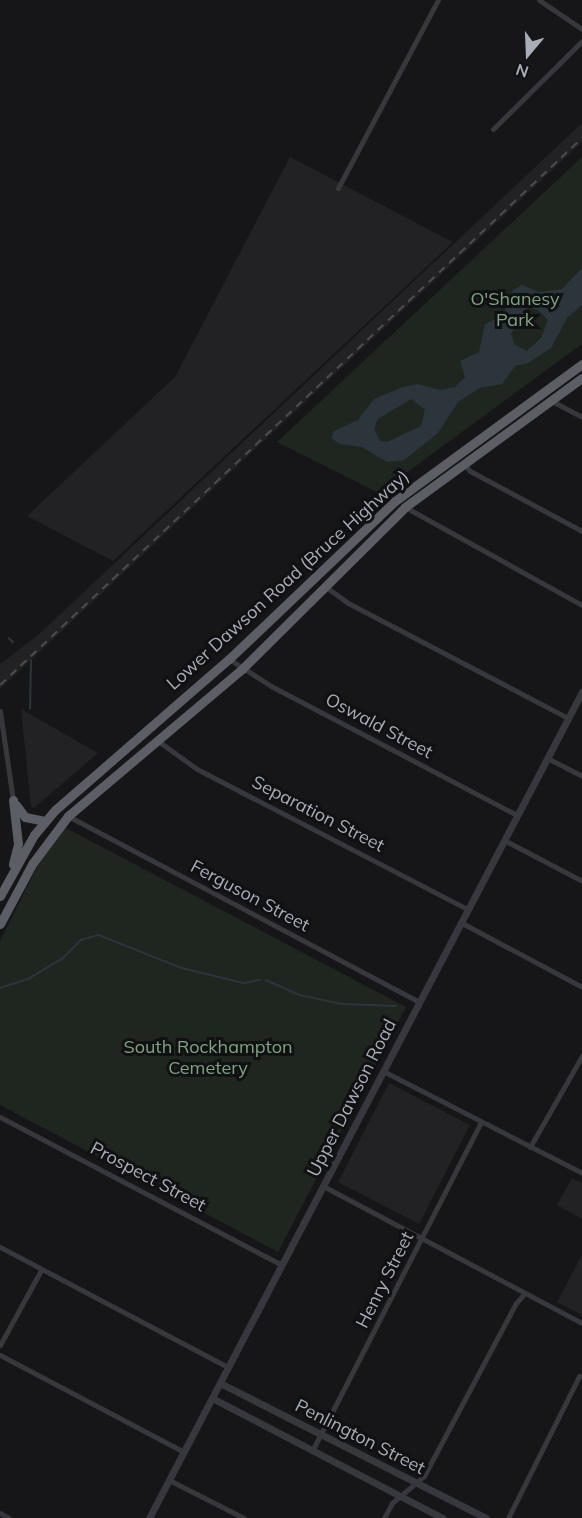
<!DOCTYPE html>
<style>
body{margin:0}
#map{position:relative;width:582px;height:1518px;overflow:hidden;background:#161618;font-family:Mulish,sans-serif}
div>[style]{position:absolute}
.built>*{inset:0;background:#222225}
.green>*{inset:0;background:#1e261f}
.water>*{inset:0;background:#2c353c}
.stream>*{height:1.5px;margin:-0.75px;padding:0 0.75px;transform-origin:0.75px;border-radius:0.75px;background:#2c353c}
.minor>*{height:5px;margin:-2.5px;padding:0 2.5px;transform-origin:2.5px;border-radius:2.5px;background:#37383d}
.tertiary>*{height:7px;margin:-3.5px;padding:0 3.5px;transform-origin:3.5px;border-radius:3.5px;background:#37383d}
.trunk>*{height:9px;margin:-4.5px;padding:0 4.5px;transform-origin:4.5px;border-radius:4.5px;background:#5b5e65}
.rail>*{height:1.5px;margin-top:-0.75px;transform-origin:0;background:repeating-linear-gradient(90deg,#4a4c52 0 8px,transparent 0 14px)}
span{translate:-50% -50%;white-space:nowrap;text-align:center;line-height:1.15;-webkit-text-stroke:6px #111113;paint-order:stroke}
.park-label{font-size:18px;color:#7fa381}
.street-label{font-size:18px;color:#a8adb8}
.north{position:absolute;left:498px;top:24px;width:60px;height:60px;-webkit-text-stroke:4px #111113;paint-order:stroke;rotate:199deg;font-size:16px;font-weight:700;line-height:24px;text-align:center;color:#a8adb8}
.north::after{content:'';display:block;margin:auto;width:21px;height:27px;background:#a8adb8;clip-path:polygon(50% 0,100% 100%,50% 72%,0 100%)}
</style>
<div id="map">
<div class="built">
<i style="clip-path:polygon(582px 123px,582px 142px,0 689px,0 664px,37px 636px)"></i>
<i style="clip-path:polygon(290px 157px,453px 242px,113px 561px,27px 516px,175px 377px)"></i>
<i style="clip-path:polygon(21px 709px,98px 753px,34px 808px,31px 807px)"></i>
<i style="clip-path:polygon(389px 1083px,470px 1125px,419px 1224px,338px 1182px)"></i>
<i style="clip-path:polygon(572px 1178px,582px 1183px,582px 1219px,557px 1205px)"></i>
<i style="clip-path:polygon(582px 1255px,582px 1315px,557px 1302px)"></i>
</div>
<div class="green">
<i style="clip-path:polygon(582px 157px,582px 344px,379px 493px,277px 442px)"></i>
<i style="clip-path:polygon(66px 828px,406px 1007px,278px 1252px,0 1105px,0 941px,41px 859px)"></i>
</div>
<div class="water">
<i style="clip-path:polygon(evenodd,582px 268px,582px 305px,567px 318px,551px 348px,528px 363px,515px 366px,502px 384px,480px 388px,458px 402px,438px 433px,404px 460px,387px 462px,362px 447px,340px 444px,331px 438px,334px 431px,358px 420px,374px 399px,403px 387px,418px 384px,440px 390px,455px 387px,465px 377px,460px 361px,479px 352px,485px 324px,503px 315px,513px 290px,522px 285px,539px 292px,562px 289px,582px 268px,527px 307px,538px 310px,548px 320px,541px 338px,527px 351px,514px 344px,511px 334px,527px 307px,582px 268px,411px 399px,425px 409px,421px 426px,387px 442px,380px 441px,374px 429px,378px 419px,411px 399px)"></i>
</div>
<div class="stream">
<i style="left:9px;top:638px;width:6px;rotate:45deg"></i>
<i style="left:30px;top:709px;width:48px;rotate:-88.8deg"></i>
<i style="left:266px;top:980px;width:37px;rotate:24deg"></i>
<i style="left:300px;top:995px;width:43px;rotate:12.1deg"></i>
<i style="left:342px;top:1004px;width:54px;rotate:2.1deg"></i>
<i style="left:0;top:988px;width:32px;rotate:-18deg"></i>
<i style="left:30px;top:978px;width:37px;rotate:-31deg"></i>
<i style="left:62px;top:959px;width:27px;rotate:-45deg"></i>
<i style="left:81px;top:940px;width:19px;rotate:-16deg"></i>
<i style="left:99px;top:935px;width:89px;rotate:21.7deg"></i>
<i style="left:182px;top:968px;width:64px;rotate:13.6deg"></i>
<i style="left:244px;top:983px;width:16px;rotate:-11deg"></i>
</div>
<div class="minor">
<i style="left:539px;top:0;width:52px;rotate:34deg"></i>
<i style="left:493px;top:129px;width:125px;rotate:-44.7deg"></i>
<i style="left:338px;top:188px;width:213px;rotate:-62deg"></i>
<i style="left:550px;top:400px;width:36px;rotate:28deg"></i>
<i style="left:464px;top:464px;width:9px;rotate:49deg"></i>
<i style="left:470px;top:471px;width:127px;rotate:28.2deg"></i>
<i style="left:405px;top:507px;width:202px;rotate:29deg"></i>
<i style="left:326px;top:587px;width:27px;rotate:36deg"></i>
<i style="left:348px;top:603px;width:248px;rotate:27.6deg"></i>
<i style="left:229px;top:659px;width:50px;rotate:32.7deg"></i>
<i style="left:271px;top:686px;width:278px;rotate:27.7deg"></i>
<i style="left:0;top:711px;width:90px;rotate:81.7deg"></i>
<i style="left:158px;top:741px;width:48px;rotate:35.7deg"></i>
<i style="left:197px;top:769px;width:304px;rotate:27.4deg"></i>
<i style="left:547px;top:758px;width:39px;rotate:27deg"></i>
<i style="left:68px;top:816px;width:397px;rotate:27.9deg"></i>
<i style="left:504px;top:840px;width:88px;rotate:27.7deg"></i>
<i style="left:460px;top:922px;width:138px;rotate:28deg"></i>
<i style="left:383px;top:1071px;width:224px;rotate:27.1deg"></i>
<i style="left:0;top:1117px;width:318px;rotate:27.7deg"></i>
<i style="left:530px;top:1147px;width:105px;rotate:-60.3deg"></i>
<i style="left:323px;top:1186px;width:293px;rotate:27.9deg"></i>
<i style="left:0;top:1247px;width:258px;rotate:27.8deg"></i>
<i style="left:0;top:1345px;width:85px;rotate:-61.3deg"></i>
<i style="left:0;top:1355px;width:208px;rotate:27.8deg"></i>
<i style="left:312px;top:1451px;width:370px;rotate:-62.8deg"></i>
<i style="left:169px;top:1480px;width:84px;rotate:26.9deg"></i>
<i style="left:0;top:1513px;width:10px;rotate:29deg"></i>
<i style="left:384px;top:1518px;width:17px;rotate:-62deg"></i>
<i style="left:392px;top:1503px;width:42px;rotate:-40.2deg"></i>
<i style="left:424px;top:1476px;width:196px;rotate:-62deg"></i>
<i style="left:516px;top:1303px;width:12px;rotate:-48deg"></i>
<i style="left:508px;top:1518px;width:159px;rotate:-63.4deg"></i>
</div>
<div class="tertiary">
<i style="left:220px;top:1383px;width:298px;rotate:26.9deg"></i>
<i style="left:212px;top:1398px;width:260px;rotate:27.5deg"></i>
<i style="left:149px;top:1518px;width:933px;rotate:-62.34deg"></i>
</div>
<div class="trunk">
<i style="left:13px;top:800px;width:44px;rotate:83.5deg"></i>
<i style="left:18px;top:844px;width:21px;rotate:104deg"></i>
<i style="left:16px;top:805px;width:15px;rotate:53deg"></i>
<i style="left:25px;top:817px;width:20px;rotate:11deg"></i>
<i style="left:0;top:896px;width:70px;rotate:-60.9deg"></i>
<i style="left:34px;top:835px;width:33px;rotate:-50deg"></i>
<i style="left:55px;top:810px;width:230px;rotate:-41deg"></i>
<i style="left:229px;top:659px;width:229px;rotate:-43.6deg"></i>
<i style="left:395px;top:501px;width:232px;rotate:-36.2deg"></i>
<i style="left:0;top:924px;width:68px;rotate:-61.9deg"></i>
<i style="left:32px;top:864px;width:60px;rotate:-53.1deg"></i>
<i style="left:68px;top:816px;width:228px;rotate:-40.2deg"></i>
<i style="left:242px;top:669px;width:230px;rotate:-44.8deg"></i>
<i style="left:405px;top:507px;width:219px;rotate:-36.1deg"></i>
</div>
<div class="rail">
<i style="left:0;top:685px;width:799px;rotate:-43.22deg"></i>
</div>
<div class="park-label">
<span style="left:515px;top:310px">O'Shanesy<br>Park</span>
<span style="left:208px;top:1058px">South Rockhampton<br>Cemetery</span>
</div>
<div class="street-label">
<span style="left:288px;top:580px;rotate:-42deg">Lower Dawson Road (Bruce Highway)</span>
<span style="left:379px;top:726px;rotate:28deg">Oswald Street</span>
<span style="left:318px;top:814px;rotate:27deg">Separation Street</span>
<span style="left:250px;top:896px;rotate:28deg">Ferguson Street</span>
<span style="left:352px;top:1098px;rotate:-63deg">Upper Dawson Road</span>
<span style="left:148px;top:1177px;rotate:28deg">Prospect Street</span>
<span style="left:385px;top:1280px;rotate:-63deg">Henry Street</span>
<span style="left:360px;top:1437px;rotate:27deg">Penlington Street</span>
</div>
<div class="north">N</div>
</div>
